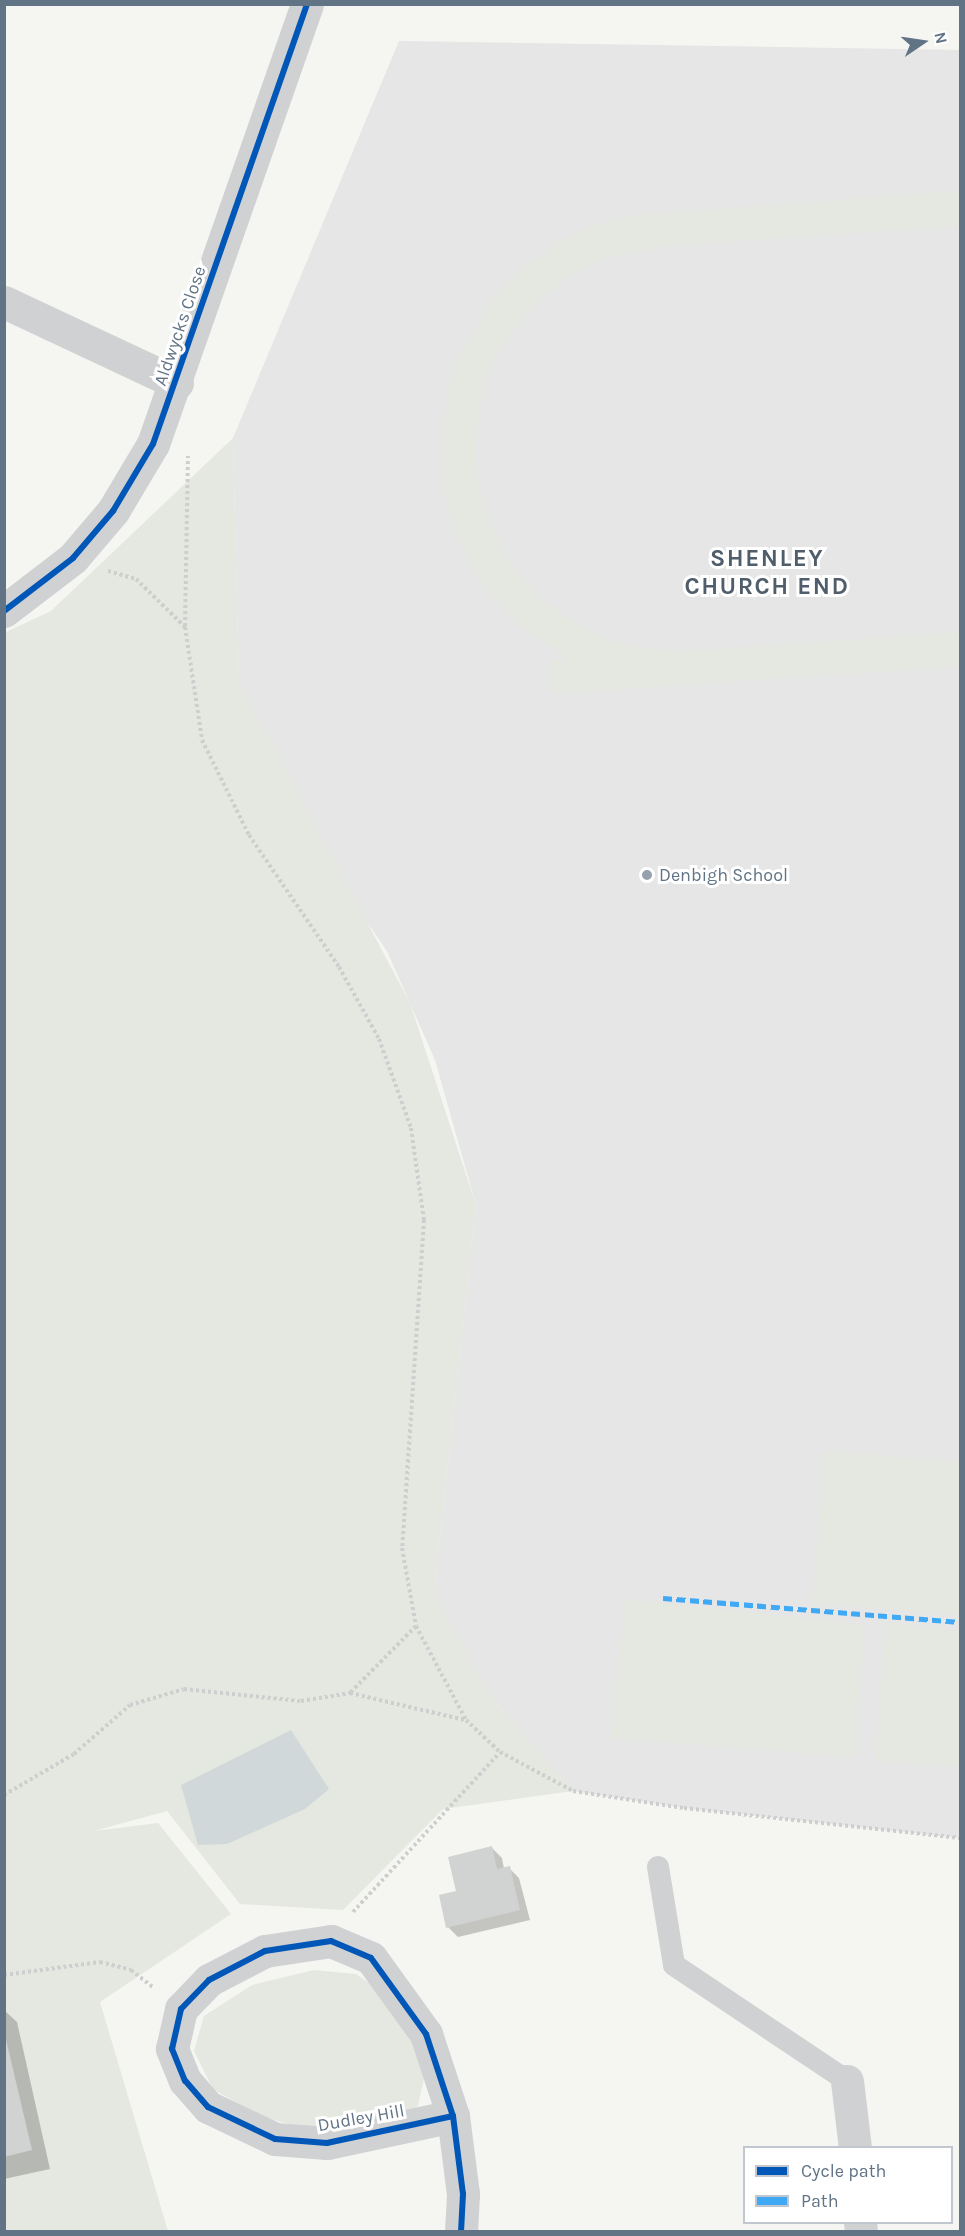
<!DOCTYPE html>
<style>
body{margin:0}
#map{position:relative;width:965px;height:2236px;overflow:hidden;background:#f5f5f2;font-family:Karla,sans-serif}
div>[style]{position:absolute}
.built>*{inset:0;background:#e5e6e5}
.green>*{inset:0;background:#e4e8e0}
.water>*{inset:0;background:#d0d8da}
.shadow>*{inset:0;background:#0003}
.building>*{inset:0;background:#d1d2d2}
.path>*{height:4px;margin-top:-2px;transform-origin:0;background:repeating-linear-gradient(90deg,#cecece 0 3px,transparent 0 6px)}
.service>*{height:22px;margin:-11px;padding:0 11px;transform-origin:11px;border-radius:11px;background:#d0d1d2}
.minor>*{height:33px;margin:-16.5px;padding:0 16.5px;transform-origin:16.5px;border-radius:16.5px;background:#d0d1d2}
.quiet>*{height:4.5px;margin-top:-2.25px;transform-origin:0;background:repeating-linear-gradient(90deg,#3fa9f5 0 9px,transparent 0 13.5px)}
.cycleway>*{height:6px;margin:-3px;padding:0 3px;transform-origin:3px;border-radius:3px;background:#0057b8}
.dots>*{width:16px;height:16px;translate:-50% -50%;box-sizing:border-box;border:3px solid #fff;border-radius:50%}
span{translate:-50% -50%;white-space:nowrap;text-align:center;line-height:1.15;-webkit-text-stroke:6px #fff;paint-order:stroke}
.street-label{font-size:18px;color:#617486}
.poi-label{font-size:18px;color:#617486}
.left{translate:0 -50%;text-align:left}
.district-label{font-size:24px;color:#505d6a;font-weight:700;letter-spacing:1.5px}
.frame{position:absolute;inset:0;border:6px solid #617486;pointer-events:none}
.legend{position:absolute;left:743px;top:2146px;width:210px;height:78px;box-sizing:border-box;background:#fff;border:2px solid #c0c7cf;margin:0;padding:8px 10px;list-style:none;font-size:18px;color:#617486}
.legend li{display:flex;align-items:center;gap:12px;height:30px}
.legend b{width:30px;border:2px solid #c0c7cf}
.north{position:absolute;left:893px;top:12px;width:60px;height:60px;-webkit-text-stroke:4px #fff;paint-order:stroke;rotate:77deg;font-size:16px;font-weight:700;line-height:24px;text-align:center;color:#617486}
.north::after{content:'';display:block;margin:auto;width:21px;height:27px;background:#617486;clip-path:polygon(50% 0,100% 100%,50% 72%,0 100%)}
</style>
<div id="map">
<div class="built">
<i style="clip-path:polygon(399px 41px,960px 50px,960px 1838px,684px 1808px,573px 1791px,488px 1694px,434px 1592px,476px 1205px,435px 1060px,387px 951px,282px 799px,239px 682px,233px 438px)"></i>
</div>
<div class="green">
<i style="clip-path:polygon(960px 191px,960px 226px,663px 246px,603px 259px,574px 273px,529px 309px,497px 355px,485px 381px,475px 440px,475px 465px,486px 514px,508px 560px,542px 600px,589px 632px,631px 646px,684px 651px,960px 632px,960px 666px,552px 694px,550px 661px,568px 659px,520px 625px,484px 586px,456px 535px,442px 479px,441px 446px,449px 385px,461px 352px,494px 297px,523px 266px,558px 244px,591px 227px,637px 215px)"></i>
<i style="clip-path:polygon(233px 438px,239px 682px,410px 1003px,476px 1205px,434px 1592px,488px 1694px,573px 1791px,443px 1809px,343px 1910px,240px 1904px,167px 1811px,94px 1831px,158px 1823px,231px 1914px,100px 2002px,168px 2231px,5px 2231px,4px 633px,51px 611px)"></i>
<i style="clip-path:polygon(825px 1451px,960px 1462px,960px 1615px,812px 1603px)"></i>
<i style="clip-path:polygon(625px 1599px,865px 1625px,854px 1757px,611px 1738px)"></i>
<i style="clip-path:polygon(886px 1623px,960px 1631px,960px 1767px,875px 1760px)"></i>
<i style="clip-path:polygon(314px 1970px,356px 1974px,396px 2002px,416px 2040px,424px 2078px,418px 2106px,400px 2119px,310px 2129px,261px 2117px,213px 2089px,194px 2051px,204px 2016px,252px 1985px)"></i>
</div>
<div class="water">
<i style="clip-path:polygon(291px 1730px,329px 1789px,305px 1809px,227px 1844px,198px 1845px,181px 1785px)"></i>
</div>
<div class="shadow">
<i style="clip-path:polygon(492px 1848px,502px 1858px,504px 1869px,509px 1868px,519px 1878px,530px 1920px,458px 1937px,448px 1927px,458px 1892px)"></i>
<i style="clip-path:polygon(4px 2010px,17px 2022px,50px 2169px,4px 2179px)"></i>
</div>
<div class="building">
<i style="clip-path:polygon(492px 1846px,497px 1869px,510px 1866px,520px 1910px,446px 1928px,439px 1895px,456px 1891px,448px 1857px)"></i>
<i style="clip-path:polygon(4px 2031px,32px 2150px,4px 2157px)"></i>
</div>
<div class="path">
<i style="left:108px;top:571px;width:29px;rotate:16deg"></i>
<i style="left:136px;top:579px;width:69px;rotate:44.4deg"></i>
<i style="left:185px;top:627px;width:114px;rotate:81.4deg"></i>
<i style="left:202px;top:740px;width:106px;rotate:63.7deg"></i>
<i style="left:249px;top:835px;width:160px;rotate:55.7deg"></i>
<i style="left:339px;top:967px;width:82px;rotate:60.9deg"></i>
<i style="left:379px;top:1039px;width:95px;rotate:70.2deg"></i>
<i style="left:411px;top:1128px;width:93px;rotate:82deg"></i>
<i style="left:424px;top:1220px;width:329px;rotate:93.8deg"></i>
<i style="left:402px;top:1548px;width:79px;rotate:79.8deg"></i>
<i style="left:416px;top:1626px;width:106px;rotate:62deg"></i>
<i style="left:466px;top:1720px;width:47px;rotate:43.3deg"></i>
<i style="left:500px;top:1752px;width:83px;rotate:28.1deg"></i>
<i style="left:573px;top:1791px;width:112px;rotate:8.7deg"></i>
<i style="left:684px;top:1808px;width:278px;rotate:6.2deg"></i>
<i style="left:185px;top:626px;width:170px;rotate:-89deg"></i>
<i style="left:416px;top:1626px;width:94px;rotate:134.6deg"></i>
<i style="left:350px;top:1693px;width:118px;rotate:13.2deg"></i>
<i style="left:4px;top:1795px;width:81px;rotate:-30.4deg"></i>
<i style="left:74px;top:1754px;width:74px;rotate:-41.2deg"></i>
<i style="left:130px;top:1705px;width:56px;rotate:-16.5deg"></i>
<i style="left:184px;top:1689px;width:118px;rotate:5.9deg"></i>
<i style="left:301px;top:1701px;width:50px;rotate:-9.3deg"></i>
<i style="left:353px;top:1912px;width:217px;rotate:-47.4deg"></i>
<i style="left:4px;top:1975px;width:97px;rotate:-7.7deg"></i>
<i style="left:100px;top:1962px;width:32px;rotate:14deg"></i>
<i style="left:131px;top:1970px;width:29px;rotate:38deg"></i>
</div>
<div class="service">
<i style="left:658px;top:1867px;width:99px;rotate:80.7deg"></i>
<i style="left:674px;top:1965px;width:208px;rotate:33.8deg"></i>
</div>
<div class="minor">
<i style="left:4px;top:302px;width:191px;rotate:25.1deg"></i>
<i style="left:4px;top:611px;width:87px;rotate:-37.5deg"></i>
<i style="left:73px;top:558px;width:62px;rotate:-49.6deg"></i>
<i style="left:113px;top:511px;width:78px;rotate:-59.2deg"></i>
<i style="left:153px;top:444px;width:466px;rotate:-70.7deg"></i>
<i style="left:847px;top:2081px;width:67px;rotate:83.2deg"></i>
<i style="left:453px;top:2116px;width:129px;rotate:167.9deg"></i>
<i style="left:327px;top:2143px;width:52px;rotate:-175.6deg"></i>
<i style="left:275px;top:2139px;width:74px;rotate:-154.5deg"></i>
<i style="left:208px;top:2107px;width:35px;rotate:-131deg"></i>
<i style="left:185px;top:2081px;width:35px;rotate:-112deg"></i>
<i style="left:172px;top:2049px;width:41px;rotate:-77.3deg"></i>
<i style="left:181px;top:2009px;width:40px;rotate:-46deg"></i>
<i style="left:209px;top:1980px;width:63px;rotate:-27.4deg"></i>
<i style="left:265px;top:1951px;width:67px;rotate:-8.6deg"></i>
<i style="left:331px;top:1941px;width:43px;rotate:23deg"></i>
<i style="left:371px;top:1958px;width:94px;rotate:54.1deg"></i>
<i style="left:426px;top:2034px;width:86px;rotate:71.8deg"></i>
<i style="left:453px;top:2116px;width:79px;rotate:82.7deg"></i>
<i style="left:463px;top:2194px;width:38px;rotate:93deg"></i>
<i style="left:860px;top:2222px;width:10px;rotate:84deg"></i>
</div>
<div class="quiet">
<i style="left:663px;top:1598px;width:298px;rotate:4.6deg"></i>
</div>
<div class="cycleway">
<i style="left:4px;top:611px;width:87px;rotate:-37.5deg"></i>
<i style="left:73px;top:558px;width:62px;rotate:-49.6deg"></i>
<i style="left:113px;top:511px;width:78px;rotate:-59.2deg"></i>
<i style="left:153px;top:444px;width:466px;rotate:-70.7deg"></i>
<i style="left:453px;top:2116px;width:129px;rotate:167.9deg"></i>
<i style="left:327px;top:2143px;width:52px;rotate:-175.6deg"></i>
<i style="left:275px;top:2139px;width:74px;rotate:-154.5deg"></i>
<i style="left:208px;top:2107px;width:35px;rotate:-131deg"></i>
<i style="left:185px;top:2081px;width:35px;rotate:-112deg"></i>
<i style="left:172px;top:2049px;width:41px;rotate:-77.3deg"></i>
<i style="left:181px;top:2009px;width:40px;rotate:-46deg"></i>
<i style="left:209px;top:1980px;width:63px;rotate:-27.4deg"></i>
<i style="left:265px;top:1951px;width:67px;rotate:-8.6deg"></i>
<i style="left:331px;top:1941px;width:43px;rotate:23deg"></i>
<i style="left:371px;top:1958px;width:94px;rotate:54.1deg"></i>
<i style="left:426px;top:2034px;width:86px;rotate:71.8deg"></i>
<i style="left:453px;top:2116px;width:79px;rotate:82.7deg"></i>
<i style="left:463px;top:2194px;width:38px;rotate:93deg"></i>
</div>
<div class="dots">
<i style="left:647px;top:875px;background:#95a1ac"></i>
</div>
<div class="street-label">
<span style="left:180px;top:326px;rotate:-71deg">Aldwycks Close</span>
<span style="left:361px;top:2118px;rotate:-10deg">Dudley Hill</span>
</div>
<div class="poi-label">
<span class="left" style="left:659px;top:875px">Denbigh School</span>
</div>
<div class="district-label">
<span style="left:767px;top:573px">SHENLEY<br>CHURCH END</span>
</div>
<div class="frame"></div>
<ul class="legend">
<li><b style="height:8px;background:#0057b8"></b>Cycle path</li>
<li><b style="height:8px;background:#3fa9f5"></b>Path</li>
</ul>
<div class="north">N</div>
</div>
